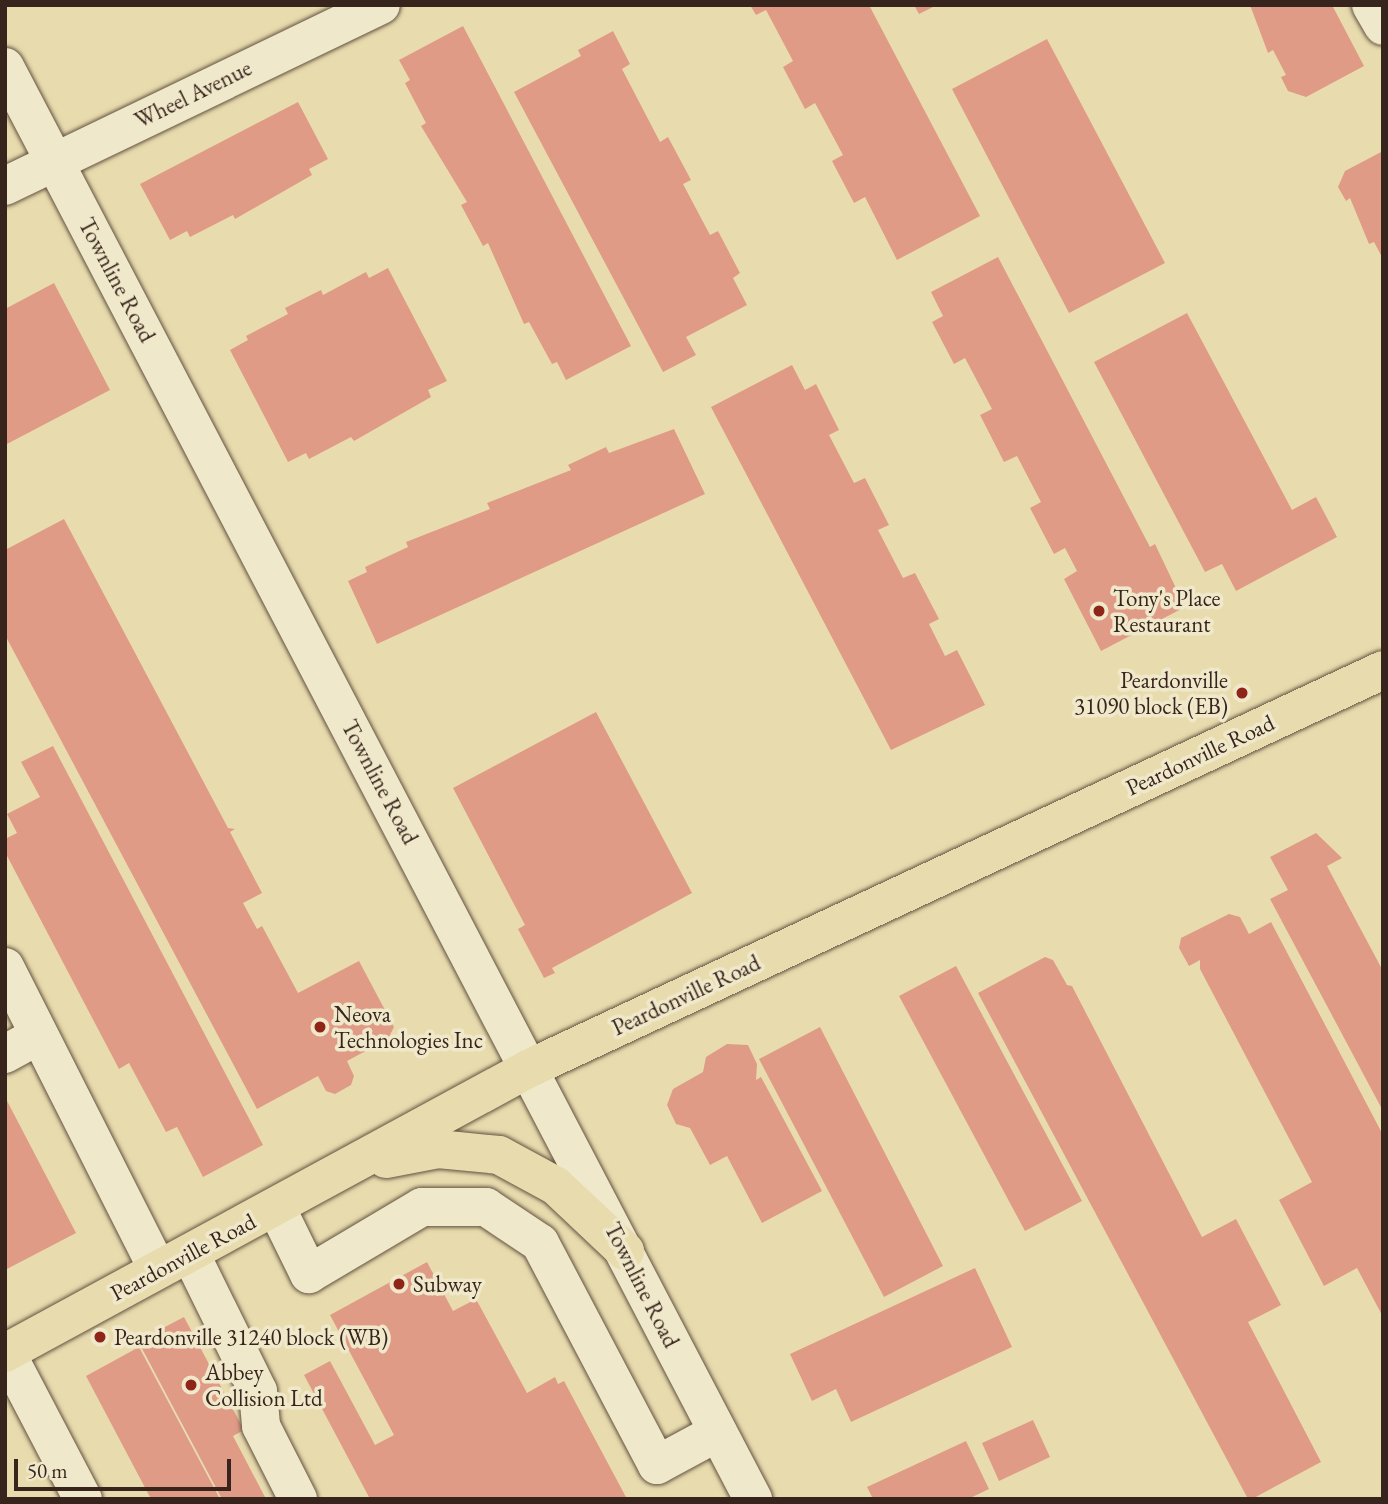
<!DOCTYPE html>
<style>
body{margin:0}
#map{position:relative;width:1388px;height:1504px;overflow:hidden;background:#e8dcae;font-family:"EB Garamond",serif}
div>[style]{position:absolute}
.building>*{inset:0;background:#e09b87}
.roads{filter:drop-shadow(0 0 2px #635341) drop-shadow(0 0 2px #635341)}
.minor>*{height:38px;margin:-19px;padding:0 19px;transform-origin:19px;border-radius:19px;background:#f0e8ca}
.major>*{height:38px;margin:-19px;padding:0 19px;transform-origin:19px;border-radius:19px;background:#e8dcae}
.dots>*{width:19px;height:19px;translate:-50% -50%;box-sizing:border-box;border:4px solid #f0e8ca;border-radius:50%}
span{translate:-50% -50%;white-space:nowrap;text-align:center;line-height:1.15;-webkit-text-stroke:7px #f0e8ca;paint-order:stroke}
.street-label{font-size:23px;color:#37251d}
.poi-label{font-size:23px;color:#37251d}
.left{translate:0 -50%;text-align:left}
.right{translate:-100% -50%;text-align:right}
.frame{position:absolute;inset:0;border:7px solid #37251d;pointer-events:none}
.scale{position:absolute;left:14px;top:1459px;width:217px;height:32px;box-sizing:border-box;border:4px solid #37251d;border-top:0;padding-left:9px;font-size:21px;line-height:24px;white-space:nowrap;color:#37251d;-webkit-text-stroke:5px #f0e8ca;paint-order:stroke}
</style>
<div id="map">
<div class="building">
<i style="clip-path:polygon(750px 5px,869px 5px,980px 216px,897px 260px,865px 197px,854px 203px,832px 161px,843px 155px,815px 103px,805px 109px,783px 67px,793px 61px,766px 10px,756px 15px)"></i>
<i style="clip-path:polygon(914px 5px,937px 5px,919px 14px)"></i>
<i style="clip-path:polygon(1250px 5px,1332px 5px,1364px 66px,1306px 97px,1288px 91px,1281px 77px,1286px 75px,1273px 50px,1268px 53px)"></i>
<i style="clip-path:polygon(463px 26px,631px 346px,566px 380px,557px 362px,552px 364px,529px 322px,524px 324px,488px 243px,483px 246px,461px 205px,467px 202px,421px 126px,426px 123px,405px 83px,410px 80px,399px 60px)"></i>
<i style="clip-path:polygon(613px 31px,630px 64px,622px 69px,660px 142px,668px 137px,691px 180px,683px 184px,710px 235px,718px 231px,740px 273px,733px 278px,747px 305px,686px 337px,696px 355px,663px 372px,514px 92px,581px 56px,578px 50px)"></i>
<i style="clip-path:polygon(1047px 39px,1165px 263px,1069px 313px,952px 89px)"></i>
<i style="clip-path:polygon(298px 102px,328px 159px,309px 169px,312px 175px,235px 219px,233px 215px,190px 237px,187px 231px,170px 240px,140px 184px)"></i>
<i style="clip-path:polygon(1383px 151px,1383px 259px,1374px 242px,1369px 244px,1350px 198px,1346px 201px,1338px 187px,1345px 171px)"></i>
<i style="clip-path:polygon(998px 257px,1150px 547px,1155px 544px,1185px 607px,1101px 651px,1064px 579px,1077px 571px,1065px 548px,1054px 554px,1030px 508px,1041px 502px,1017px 456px,1004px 462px,980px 415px,992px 409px,965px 358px,954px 364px,932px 322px,943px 316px,931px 292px)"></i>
<i style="clip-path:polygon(388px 268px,447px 381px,428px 390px,431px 397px,354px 441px,351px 437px,309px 459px,306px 453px,288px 462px,230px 350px,248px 340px,246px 336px,288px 314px,285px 308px,321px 290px,323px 295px,366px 272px,369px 278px)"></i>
<i style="clip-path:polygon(54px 283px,110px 390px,5px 445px,5px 309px)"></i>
<i style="clip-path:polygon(1187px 313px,1292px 510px,1316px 497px,1337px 537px,1236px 591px,1222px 564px,1205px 572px,1094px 362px)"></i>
<i style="clip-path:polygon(792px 365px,805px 390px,816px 384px,839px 430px,829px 435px,854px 483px,865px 478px,889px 525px,878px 530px,903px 578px,915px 573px,939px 619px,929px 624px,945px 656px,957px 650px,985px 705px,891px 750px,711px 407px)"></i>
<i style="clip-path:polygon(674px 429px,705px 494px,377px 644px,348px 581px,367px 572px,365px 567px,408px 547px,406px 542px,490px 509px,487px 503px,571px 470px,568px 465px,606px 447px,609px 453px)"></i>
<i style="clip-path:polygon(64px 519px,228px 828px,235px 829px,230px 832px,262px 893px,243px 903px,257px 929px,262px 926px,298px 993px,359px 961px,394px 1027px,388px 1039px,347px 1061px,354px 1076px,351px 1085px,335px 1094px,326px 1091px,318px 1076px,257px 1109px,5px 635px,5px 550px)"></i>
<i style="clip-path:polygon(596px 712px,692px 893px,552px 968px,555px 973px,544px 978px,518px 929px,525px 925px,453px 788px)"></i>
<i style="clip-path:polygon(53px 746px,263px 1145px,203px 1177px,177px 1127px,166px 1132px,129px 1063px,119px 1069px,5px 852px,5px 839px,17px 833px,7px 814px,40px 797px,21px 762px)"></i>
<i style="clip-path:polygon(1316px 833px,1342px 858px,1327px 866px,1383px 971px,1383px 1111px,1270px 899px,1288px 890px,1270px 857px)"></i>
<i style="clip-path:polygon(1229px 914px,1240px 917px,1249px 934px,1271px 922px,1383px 1135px,1383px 1317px,1357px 1268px,1324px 1286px,1279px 1200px,1312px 1182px,1200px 969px,1200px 960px,1189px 966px,1179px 948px,1181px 938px)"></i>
<i style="clip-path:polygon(1045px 957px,1053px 960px,1067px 985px,1072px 986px,1202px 1237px,1236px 1219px,1281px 1305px,1248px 1322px,1321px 1462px,1252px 1499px,1248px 1499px,978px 993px)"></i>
<i style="clip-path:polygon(956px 966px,1082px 1201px,1025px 1231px,899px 996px)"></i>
<i style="clip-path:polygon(820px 1027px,943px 1266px,884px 1297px,759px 1059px)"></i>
<i style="clip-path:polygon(727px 1044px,748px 1045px,757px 1064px,756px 1080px,761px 1077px,822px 1191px,762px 1223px,727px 1156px,710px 1165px,690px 1128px,676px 1124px,667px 1105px,673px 1089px,703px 1072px,706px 1057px)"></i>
<i style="clip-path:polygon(5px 1097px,76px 1233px,5px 1270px)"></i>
<i style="clip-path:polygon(427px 1262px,453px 1311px,476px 1299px,527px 1393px,555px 1377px,558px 1384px,564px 1381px,627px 1499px,370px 1499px,304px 1375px,330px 1361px,375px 1445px,394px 1435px,330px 1315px)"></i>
<i style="clip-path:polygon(975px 1268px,1012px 1347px,851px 1422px,836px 1389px,812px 1401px,790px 1354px)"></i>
<i style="clip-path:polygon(184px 1317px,244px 1430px,233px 1436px,266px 1499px,222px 1499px,138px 1341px)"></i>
<i style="clip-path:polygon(139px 1347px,220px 1499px,151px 1499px,86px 1376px)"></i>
<i style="clip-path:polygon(1033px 1420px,1050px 1457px,999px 1481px,982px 1443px)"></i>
<i style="clip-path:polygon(966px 1441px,989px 1489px,968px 1499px,873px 1499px,867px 1487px)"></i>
</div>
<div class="roads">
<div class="minor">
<i style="left:1371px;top:5px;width:24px;rotate:60deg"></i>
<i style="left:5px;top:67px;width:1616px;rotate:62.42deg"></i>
<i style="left:5px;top:186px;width:417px;rotate:-25.7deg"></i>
<i style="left:5px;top:967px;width:339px;rotate:63.2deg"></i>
<i style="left:5px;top:1054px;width:37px;rotate:-29deg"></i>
<i style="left:276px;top:1207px;width:75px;rotate:63.8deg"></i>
<i style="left:309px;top:1274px;width:131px;rotate:-30.7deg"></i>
<i style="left:422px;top:1207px;width:64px"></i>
<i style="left:486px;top:1207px;width:65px;rotate:33.7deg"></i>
<i style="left:540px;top:1243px;width:251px;rotate:62.2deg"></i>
<i style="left:657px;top:1465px;width:69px;rotate:-28.4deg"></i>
<i style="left:190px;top:1253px;width:154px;rotate:63.8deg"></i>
<i style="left:258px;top:1391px;width:35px;rotate:85deg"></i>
<i style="left:261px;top:1426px;width:82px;rotate:63.1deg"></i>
<i style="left:6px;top:1352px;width:166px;rotate:62.4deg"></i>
</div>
<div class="major">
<i style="left:386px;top:1159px;width:53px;rotate:-10.9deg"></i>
<i style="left:438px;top:1149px;width:61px;rotate:5.6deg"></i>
<i style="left:499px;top:1155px;width:65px;rotate:28.5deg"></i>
<i style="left:556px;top:1186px;width:95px;rotate:43.3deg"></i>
<i style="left:5px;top:1353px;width:597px;rotate:-28.5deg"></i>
<i style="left:530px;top:1068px;width:941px;rotate:-25.01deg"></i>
</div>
</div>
<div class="dots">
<i style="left:1099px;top:611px;background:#8f2418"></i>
<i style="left:1242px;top:693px;background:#8f2418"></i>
<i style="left:320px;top:1027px;background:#8f2418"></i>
<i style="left:399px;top:1284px;background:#8f2418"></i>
<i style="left:100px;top:1337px;background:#8f2418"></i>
<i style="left:191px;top:1385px;background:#8f2418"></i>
</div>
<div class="street-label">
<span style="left:193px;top:94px;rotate:-26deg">Wheel Avenue</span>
<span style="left:117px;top:280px;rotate:62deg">Townline Road</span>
<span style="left:1200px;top:755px;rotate:-25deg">Peardonville Road</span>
<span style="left:380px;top:782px;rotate:62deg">Townline Road</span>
<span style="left:686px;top:995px;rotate:-25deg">Peardonville Road</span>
<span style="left:183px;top:1257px;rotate:-28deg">Peardonville Road</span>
<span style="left:642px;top:1285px;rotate:63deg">Townline Road</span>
</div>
<div class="poi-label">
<span class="left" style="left:1113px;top:611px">Tony's Place<br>Restaurant</span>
<span class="right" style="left:1228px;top:693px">Peardonville<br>31090 block (EB)</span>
<span class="left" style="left:334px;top:1027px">Neova<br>Technologies Inc</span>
<span class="left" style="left:413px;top:1284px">Subway</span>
<span class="left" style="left:114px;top:1337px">Peardonville 31240 block (WB)</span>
<span class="left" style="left:205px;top:1385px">Abbey<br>Collision Ltd</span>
</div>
<div class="frame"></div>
<div class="scale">50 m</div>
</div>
